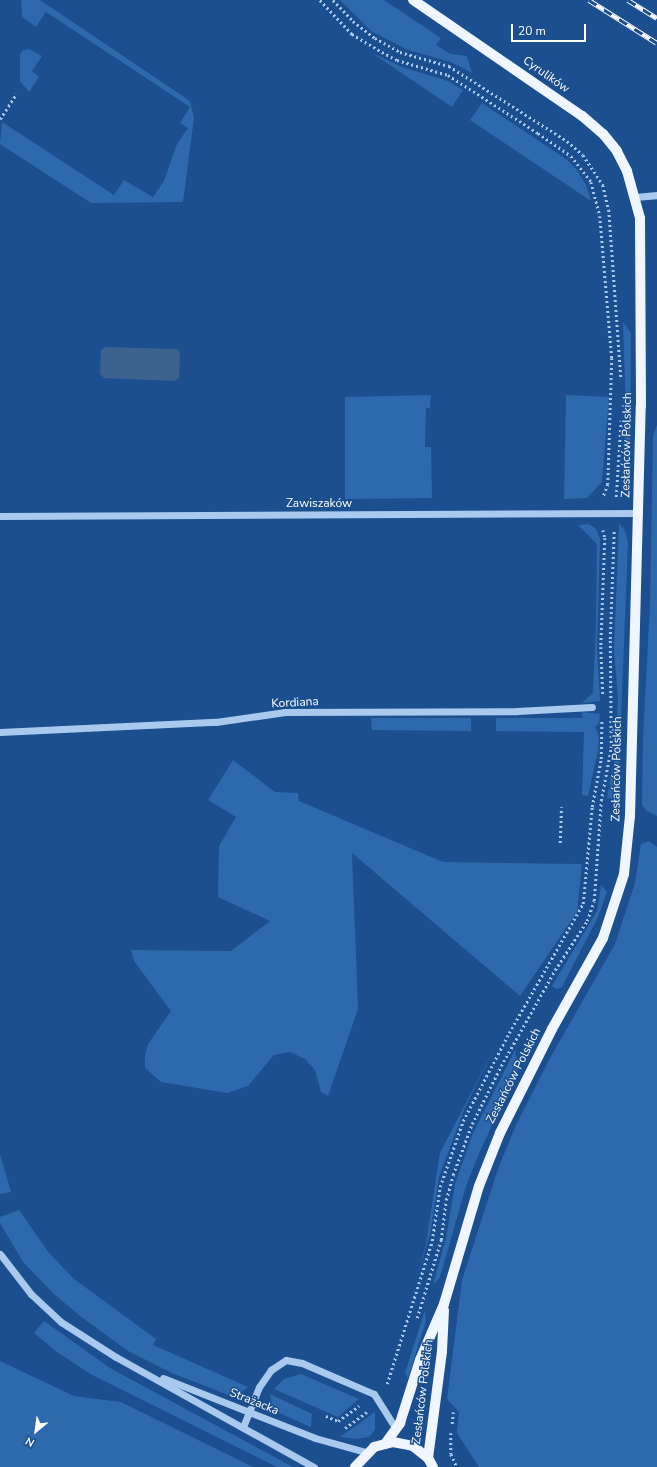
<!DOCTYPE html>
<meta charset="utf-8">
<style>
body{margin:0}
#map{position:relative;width:657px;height:1467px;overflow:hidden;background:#1b4f8f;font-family:"Nunito Sans",sans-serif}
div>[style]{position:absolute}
.green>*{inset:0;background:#2e69ad}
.water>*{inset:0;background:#3c6290}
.path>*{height:2.5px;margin-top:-1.25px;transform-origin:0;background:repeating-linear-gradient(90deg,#a9c9ee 0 2px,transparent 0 5px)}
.minor>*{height:7px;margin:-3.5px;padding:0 3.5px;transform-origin:3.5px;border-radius:3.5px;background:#a9c9ee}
.major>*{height:10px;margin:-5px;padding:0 5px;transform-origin:5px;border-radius:5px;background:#f0f6ff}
.rail>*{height:4.5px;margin-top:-2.25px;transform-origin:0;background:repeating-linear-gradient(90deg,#1b4f8f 0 9px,#fff 0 18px);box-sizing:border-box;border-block:1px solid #fff}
span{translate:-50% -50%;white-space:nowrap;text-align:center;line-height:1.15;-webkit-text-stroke:3px #1b4f8f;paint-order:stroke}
.street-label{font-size:12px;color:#fff}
.north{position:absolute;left:16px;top:1411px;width:40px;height:40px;-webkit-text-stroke:3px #1b4f8f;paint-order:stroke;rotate:209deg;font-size:11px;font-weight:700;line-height:16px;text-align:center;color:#fff}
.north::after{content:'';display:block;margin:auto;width:14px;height:18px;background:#fff;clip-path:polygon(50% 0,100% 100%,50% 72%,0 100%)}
.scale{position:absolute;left:511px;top:24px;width:75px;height:18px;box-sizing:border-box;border:2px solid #fff;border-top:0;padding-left:5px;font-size:12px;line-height:14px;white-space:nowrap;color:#fff;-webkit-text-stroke:3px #1b4f8f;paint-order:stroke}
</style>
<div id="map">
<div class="green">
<i style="clip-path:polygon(21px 0,40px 0,190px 101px,194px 118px,183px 202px,91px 203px,0 144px,2px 122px,114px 195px,124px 180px,153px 197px,164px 181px,177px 144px,188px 128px,180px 123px,190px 107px,46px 12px,36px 27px,22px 17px)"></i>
<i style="clip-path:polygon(340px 0,384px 0,441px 38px,436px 45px,450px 54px,467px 56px,472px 73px,451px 62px,408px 50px,371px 31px)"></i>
<i style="clip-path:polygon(29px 49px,42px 56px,32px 71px,39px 77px,29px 92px,20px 81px,20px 55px,22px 51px)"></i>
<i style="clip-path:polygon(372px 53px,402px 67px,448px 81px,463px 90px,452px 107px)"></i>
<i style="clip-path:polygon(482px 103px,566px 159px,577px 170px,586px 185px,591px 201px,470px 120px)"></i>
<i style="clip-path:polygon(623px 322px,631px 333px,630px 476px,629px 483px,622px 495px,626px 411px)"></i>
<i style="clip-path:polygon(431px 395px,430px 408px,426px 408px,425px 447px,431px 447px,432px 498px,345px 499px,345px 397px)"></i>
<i style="clip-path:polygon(566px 395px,609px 397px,602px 482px,587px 498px,564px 499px)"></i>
<i style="clip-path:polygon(657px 425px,657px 816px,647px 811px,642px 805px,643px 737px,650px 604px,653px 435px)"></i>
<i style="clip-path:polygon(619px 523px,625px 531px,628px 542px,618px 795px,614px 799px,607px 798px,615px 755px,618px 699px,614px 650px)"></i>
<i style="clip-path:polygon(589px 524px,596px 529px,600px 539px,597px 647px,600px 701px,582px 703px,593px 693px,596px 625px,597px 544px,578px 525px)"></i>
<i style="clip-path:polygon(582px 712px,600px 714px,599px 723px,595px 727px,599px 736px,598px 751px,588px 796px,582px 795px,584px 732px,496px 731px,496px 718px,583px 718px)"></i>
<i style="clip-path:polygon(371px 718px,471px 718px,471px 731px,372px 730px)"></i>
<i style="clip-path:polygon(233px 760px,275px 792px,298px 793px,299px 801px,443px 862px,582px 864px,577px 912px,520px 996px,352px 853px,358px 1009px,328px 1096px,321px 1092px,315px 1070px,305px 1059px,290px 1052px,274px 1055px,248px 1086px,227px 1093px,161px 1082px,145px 1068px,145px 1055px,148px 1044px,171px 1011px,134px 961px,131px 950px,231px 951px,270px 921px,218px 897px,219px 846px,236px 817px,208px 800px)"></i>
<i style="clip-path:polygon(649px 841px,657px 847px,657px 1467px,479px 1467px,457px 1433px,459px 1412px,447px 1399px,462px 1280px,498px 1169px,516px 1125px,549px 1060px,615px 944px,635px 883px,641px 844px)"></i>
<i style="clip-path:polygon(601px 885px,607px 892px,598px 917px,562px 987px,557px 989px,552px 986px,597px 911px)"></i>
<i style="clip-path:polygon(497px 1043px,464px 1110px,439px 1177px,430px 1234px,416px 1282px,426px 1244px,440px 1153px)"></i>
<i style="clip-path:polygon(515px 1050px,518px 1070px,481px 1149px,466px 1186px,440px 1277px,433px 1285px,446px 1238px,455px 1184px,473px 1133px)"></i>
<i style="clip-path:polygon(0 1154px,11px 1192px,0 1194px)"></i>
<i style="clip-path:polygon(19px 1210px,49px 1253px,74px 1279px,156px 1339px,153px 1345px,248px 1387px,241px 1393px,228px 1395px,172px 1373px,128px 1351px,80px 1316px,54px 1294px,23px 1262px,0 1223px,0 1217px)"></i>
<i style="clip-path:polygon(425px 1310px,426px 1321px,408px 1378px,405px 1373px)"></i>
<i style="clip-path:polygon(44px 1321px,110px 1368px,293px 1467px,277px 1467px,92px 1375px,57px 1352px,34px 1333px)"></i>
<i style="clip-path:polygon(0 1361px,74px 1396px,121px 1402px,253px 1467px,0 1467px)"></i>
<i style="clip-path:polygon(301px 1374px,359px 1399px,338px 1417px,274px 1389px,284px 1379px)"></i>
<i style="clip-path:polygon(270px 1394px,312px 1414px,311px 1427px,279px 1413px,273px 1409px)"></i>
<i style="clip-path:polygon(375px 1412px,375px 1430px,369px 1437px,356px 1439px,340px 1437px)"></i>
</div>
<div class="water">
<i style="clip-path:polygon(105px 347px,177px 349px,180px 353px,179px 378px,174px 381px,104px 378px,100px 374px,101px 350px)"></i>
</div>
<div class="path">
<i style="left:320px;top:0;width:47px;rotate:46.7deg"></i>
<i style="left:352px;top:34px;width:35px;rotate:31deg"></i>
<i style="left:382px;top:52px;width:17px;rotate:28deg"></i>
<i style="left:397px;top:60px;width:53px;rotate:16.4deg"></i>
<i style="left:448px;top:75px;width:107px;rotate:32.8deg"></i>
<i style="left:538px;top:133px;width:40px;rotate:34.9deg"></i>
<i style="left:571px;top:156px;width:33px;rotate:52deg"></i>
<i style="left:591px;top:182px;width:35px;rotate:75deg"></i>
<i style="left:600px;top:216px;width:143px;rotate:85.2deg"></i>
<i style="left:612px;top:358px;width:126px;rotate:91.8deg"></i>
<i style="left:608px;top:484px;width:15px;rotate:110deg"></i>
<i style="left:333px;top:0;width:29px;rotate:46deg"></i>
<i style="left:353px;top:21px;width:28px;rotate:38deg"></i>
<i style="left:375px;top:38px;width:29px;rotate:29deg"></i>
<i style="left:400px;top:52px;width:51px;rotate:15.9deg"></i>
<i style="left:449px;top:66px;width:140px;rotate:32.4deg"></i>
<i style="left:567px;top:141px;width:21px;rotate:41deg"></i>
<i style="left:583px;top:155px;width:36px;rotate:56deg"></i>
<i style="left:603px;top:185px;width:26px;rotate:77deg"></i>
<i style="left:609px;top:210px;width:169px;rotate:85.9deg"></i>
<i style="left:0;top:119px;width:30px;rotate:-57deg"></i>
<i style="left:616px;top:497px;width:77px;rotate:-86.3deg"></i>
<i style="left:603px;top:530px;width:8px;rotate:76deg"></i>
<i style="left:605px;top:538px;width:109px;rotate:92.1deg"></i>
<i style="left:601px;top:647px;width:48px;rotate:87.6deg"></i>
<i style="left:560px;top:843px;width:36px;rotate:-88deg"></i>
<i style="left:417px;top:1318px;width:82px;rotate:-72.9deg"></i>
<i style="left:441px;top:1240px;width:40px;rotate:-82.9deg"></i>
<i style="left:446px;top:1200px;width:26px;rotate:-74deg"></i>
<i style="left:453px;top:1175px;width:54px;rotate:-69.6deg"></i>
<i style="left:472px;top:1124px;width:65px;rotate:-63.4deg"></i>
<i style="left:501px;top:1066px;width:110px;rotate:-60.6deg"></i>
<i style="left:555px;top:970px;width:59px;rotate:-56.9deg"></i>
<i style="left:587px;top:921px;width:21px;rotate:-71deg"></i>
<i style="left:594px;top:901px;width:100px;rotate:-86deg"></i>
<i style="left:601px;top:801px;width:54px;rotate:-79.3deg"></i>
<i style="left:611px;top:748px;width:109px;rotate:-90.5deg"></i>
<i style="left:610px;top:639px;width:109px;rotate:-87.9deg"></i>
<i style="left:387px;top:1384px;width:150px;rotate:-72.5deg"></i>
<i style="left:432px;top:1241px;width:55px;rotate:-81.6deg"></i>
<i style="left:440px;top:1187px;width:70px;rotate:-70.8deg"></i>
<i style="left:463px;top:1121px;width:99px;rotate:-62.4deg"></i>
<i style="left:509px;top:1033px;width:149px;rotate:-60.2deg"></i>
<i style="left:583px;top:904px;width:97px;rotate:-84.7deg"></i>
<i style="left:592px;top:807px;width:49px;rotate:-79.4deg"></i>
<i style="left:601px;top:759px;width:39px;rotate:-89deg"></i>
<i style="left:326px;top:1416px;width:13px;rotate:23deg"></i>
<i style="left:338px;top:1421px;width:26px;rotate:-36deg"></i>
<i style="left:452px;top:1424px;width:12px;rotate:-85deg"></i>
<i style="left:345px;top:1428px;width:27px;rotate:-36deg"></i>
<i style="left:451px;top:1433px;width:21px;rotate:90deg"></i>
<i style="left:451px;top:1454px;width:14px;rotate:65deg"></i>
</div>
<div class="minor">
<i style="left:635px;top:197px;width:22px;rotate:-5deg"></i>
<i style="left:0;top:516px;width:639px;rotate:-0.27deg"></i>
<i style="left:0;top:732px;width:216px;rotate:-2.7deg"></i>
<i style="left:216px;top:722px;width:70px;rotate:-8.2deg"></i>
<i style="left:285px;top:712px;width:232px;rotate:-0.2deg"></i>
<i style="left:517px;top:711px;width:75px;rotate:-3.1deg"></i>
<i style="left:0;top:1254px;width:51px;rotate:52.2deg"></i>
<i style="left:31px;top:1294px;width:41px;rotate:43deg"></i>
<i style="left:61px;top:1322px;width:65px;rotate:32.5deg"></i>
<i style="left:116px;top:1357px;width:227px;rotate:29.1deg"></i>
<i style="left:163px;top:1378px;width:163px;rotate:21.5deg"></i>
<i style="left:315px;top:1438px;width:53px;rotate:15.4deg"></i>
<i style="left:243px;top:1427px;width:43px;rotate:-68.2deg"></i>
<i style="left:259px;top:1387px;width:21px;rotate:-55deg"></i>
<i style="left:271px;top:1370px;width:18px;rotate:-34deg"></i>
<i style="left:286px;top:1360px;width:16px;rotate:11deg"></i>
<i style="left:302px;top:1363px;width:78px;rotate:23.3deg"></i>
<i style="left:374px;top:1394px;width:41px;rotate:57.8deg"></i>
</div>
<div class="major">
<i style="left:385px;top:1444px;width:26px;rotate:-54deg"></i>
<i style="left:400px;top:1423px;width:66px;rotate:-72.4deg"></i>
<i style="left:420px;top:1360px;width:61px;rotate:-66.8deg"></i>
<i style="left:444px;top:1304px;width:123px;rotate:-73.5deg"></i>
<i style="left:479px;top:1186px;width:57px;rotate:-68.4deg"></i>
<i style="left:500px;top:1133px;width:116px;rotate:-63.4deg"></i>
<i style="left:552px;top:1029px;width:104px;rotate:-60.7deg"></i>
<i style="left:603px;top:938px;width:67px;rotate:-71.8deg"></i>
<i style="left:624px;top:874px;width:58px;rotate:-84.1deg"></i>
<i style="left:630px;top:816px;width:410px;rotate:-88.5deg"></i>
<i style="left:641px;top:406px;width:188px;rotate:-90.3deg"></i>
<i style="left:640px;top:218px;width:49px;rotate:-105.5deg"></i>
<i style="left:627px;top:171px;width:22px;rotate:-117deg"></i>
<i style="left:617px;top:151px;width:22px;rotate:-129deg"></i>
<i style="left:603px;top:134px;width:28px;rotate:-139deg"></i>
<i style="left:582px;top:116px;width:205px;rotate:-145.5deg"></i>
<i style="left:428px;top:1458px;width:108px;rotate:-82.5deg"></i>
<i style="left:442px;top:1351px;width:41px;rotate:-87.2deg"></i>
<i style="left:355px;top:1467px;width:28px;rotate:-46deg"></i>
<i style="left:374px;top:1447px;width:20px;rotate:-15deg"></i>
<i style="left:393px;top:1442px;width:20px;rotate:11deg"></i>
<i style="left:413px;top:1446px;width:19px;rotate:39deg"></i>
<i style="left:428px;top:1458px;width:10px;rotate:61deg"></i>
</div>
<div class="rail">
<i style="left:589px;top:0;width:80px;rotate:32.3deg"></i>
<i style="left:628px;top:0;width:34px;rotate:32deg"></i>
</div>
<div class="street-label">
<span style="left:546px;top:75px;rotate:35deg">Cyrulików</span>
<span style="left:627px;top:445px;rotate:-89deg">Zesłańców Polskich</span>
<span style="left:319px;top:504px">Zawiszaków</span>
<span style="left:295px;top:703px;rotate:-3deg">Kordiana</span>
<span style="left:617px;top:769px;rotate:-89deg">Zesłańców Polskich</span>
<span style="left:514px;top:1076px;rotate:-63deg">Zesłańców Polskich</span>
<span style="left:423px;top:1392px;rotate:-83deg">Zesłańców Polskich</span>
<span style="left:254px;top:1402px;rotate:22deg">Strażacka</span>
</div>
<div class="north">N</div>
<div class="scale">20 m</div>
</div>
